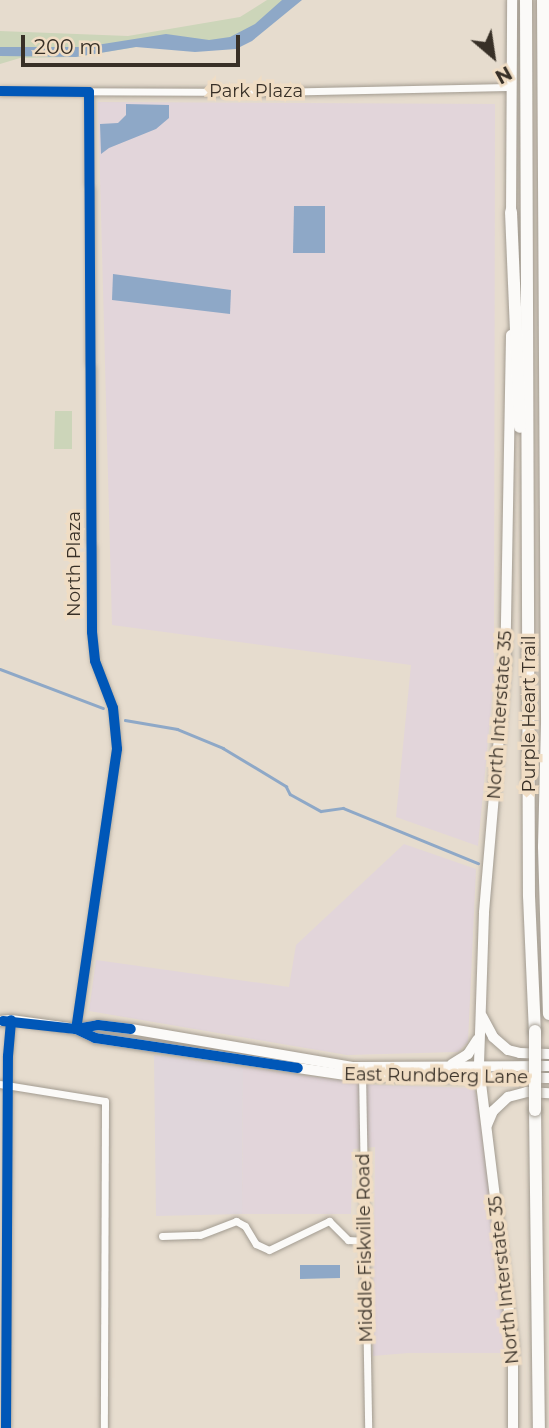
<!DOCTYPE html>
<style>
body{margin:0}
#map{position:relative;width:549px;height:1428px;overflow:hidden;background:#e6dcce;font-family:Montserrat,sans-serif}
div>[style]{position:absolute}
.commercial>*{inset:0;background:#e2d5da}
.education>*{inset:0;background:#e0d6db}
.green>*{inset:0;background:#ccd5b9}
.water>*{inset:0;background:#8ea8c7}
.stream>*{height:2.5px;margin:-1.25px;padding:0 1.25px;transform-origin:1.25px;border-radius:1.25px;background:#8ea8c7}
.roads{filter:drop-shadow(0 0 2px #a29b90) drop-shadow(0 0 2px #a29b90)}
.street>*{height:7px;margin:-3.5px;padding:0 3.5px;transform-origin:3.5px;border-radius:3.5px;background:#fbfaf8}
.secondary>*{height:10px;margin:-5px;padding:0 5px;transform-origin:5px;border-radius:5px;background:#fbfaf8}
.highway>*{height:12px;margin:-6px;padding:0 6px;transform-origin:6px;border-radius:6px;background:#fbfaf8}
.bridges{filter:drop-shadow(0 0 2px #a29b90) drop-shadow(0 0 2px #a29b90)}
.highway-bridge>*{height:12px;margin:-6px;padding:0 6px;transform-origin:6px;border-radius:6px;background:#fbfaf8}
.cycleway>*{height:10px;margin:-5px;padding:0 5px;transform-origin:5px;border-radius:5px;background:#0057b8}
span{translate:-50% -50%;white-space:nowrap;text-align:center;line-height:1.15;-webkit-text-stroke:7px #f0ddc4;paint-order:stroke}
.street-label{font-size:18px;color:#383027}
.north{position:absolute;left:458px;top:21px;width:70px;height:70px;-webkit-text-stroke:5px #f0ddc4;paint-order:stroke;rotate:151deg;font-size:19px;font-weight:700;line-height:28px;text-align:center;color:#383027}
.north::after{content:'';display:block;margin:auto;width:24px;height:32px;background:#383027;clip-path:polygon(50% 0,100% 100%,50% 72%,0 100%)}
.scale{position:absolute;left:21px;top:35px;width:219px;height:32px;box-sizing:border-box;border:4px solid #383027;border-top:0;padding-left:9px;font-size:21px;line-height:24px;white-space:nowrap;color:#383027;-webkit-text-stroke:5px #f0ddc4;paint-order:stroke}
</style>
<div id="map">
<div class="commercial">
<i style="clip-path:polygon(98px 102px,495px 104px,494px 677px,478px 846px,396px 817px,411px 665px,112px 625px)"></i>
<i style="clip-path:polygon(404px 844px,476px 869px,468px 1042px,458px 1052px,347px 1055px,89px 1011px,96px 960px,289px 987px,296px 945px)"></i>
<i style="clip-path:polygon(243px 1067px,376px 1085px,474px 1088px,478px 1101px,509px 1353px,408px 1353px,373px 1356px,375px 1147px,353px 1149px,351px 1214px,242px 1214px)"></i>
</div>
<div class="education">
<i style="clip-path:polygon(154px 1055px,243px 1067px,242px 1214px,156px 1216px)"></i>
</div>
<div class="green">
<i style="clip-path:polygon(267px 0,296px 0,241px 46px,136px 47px,76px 57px,20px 58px,0 64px,0 31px,128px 36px,240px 17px)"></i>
<i style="clip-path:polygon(55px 411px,72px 411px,72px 449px,54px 449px)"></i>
</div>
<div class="water">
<i style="clip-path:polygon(282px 0,302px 0,252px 41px,236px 49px,195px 52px,136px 47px,76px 57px,0 56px,0 47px,84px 47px,166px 34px,209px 40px,230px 37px,255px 24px)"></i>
<i style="clip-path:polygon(126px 104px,169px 105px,169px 118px,156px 129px,109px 148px,101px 154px,100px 124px,118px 123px,126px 115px)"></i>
<i style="clip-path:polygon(294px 206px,325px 206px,325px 253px,293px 253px)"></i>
<i style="clip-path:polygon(113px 274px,231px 290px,230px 314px,112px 300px)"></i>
<i style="clip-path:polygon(300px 1265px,340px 1265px,340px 1278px,300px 1279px)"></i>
</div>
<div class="stream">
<i style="left:0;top:669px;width:110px;rotate:20.7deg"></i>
<i style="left:125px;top:720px;width:53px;rotate:9.8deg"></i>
<i style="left:177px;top:729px;width:50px;rotate:22.4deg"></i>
<i style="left:223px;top:748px;width:74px;rotate:31.1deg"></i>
<i style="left:286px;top:786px;width:9px;rotate:63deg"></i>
<i style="left:290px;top:794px;width:35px;rotate:29deg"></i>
<i style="left:321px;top:811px;width:22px;rotate:-8deg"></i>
<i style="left:343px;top:808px;width:146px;rotate:22.2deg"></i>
</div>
<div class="roads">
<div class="street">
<i style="left:0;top:91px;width:270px;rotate:0.2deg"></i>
<i style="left:270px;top:92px;width:242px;rotate:-1.2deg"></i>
<i style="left:76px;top:1029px;width:283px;rotate:-81.7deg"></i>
<i style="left:117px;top:749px;width:41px;rotate:-95.6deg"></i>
<i style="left:113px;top:708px;width:50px;rotate:-111deg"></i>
<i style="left:95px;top:661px;width:29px;rotate:-96deg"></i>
<i style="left:92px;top:632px;width:540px;rotate:-90.32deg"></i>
<i style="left:362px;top:1072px;width:356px;rotate:89deg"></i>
<i style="left:0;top:1084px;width:106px;rotate:9.2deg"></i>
<i style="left:105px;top:1101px;width:327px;rotate:90.2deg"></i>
<i style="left:162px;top:1236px;width:38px;rotate:-2deg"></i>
<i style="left:200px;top:1235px;width:39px;rotate:-21deg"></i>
<i style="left:236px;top:1221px;width:10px;rotate:29deg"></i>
<i style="left:245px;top:1226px;width:21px;rotate:59deg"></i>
<i style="left:256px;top:1244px;width:14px;rotate:25deg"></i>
<i style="left:269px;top:1250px;width:67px;rotate:-25.8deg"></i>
<i style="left:329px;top:1221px;width:27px;rotate:45deg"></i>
<i style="left:348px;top:1240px;width:18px;rotate:3deg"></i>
<i style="left:6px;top:1428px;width:372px;rotate:-89.7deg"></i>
<i style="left:8px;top:1056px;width:36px;rotate:-85deg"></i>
</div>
<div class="secondary">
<i style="left:511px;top:217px;width:217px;rotate:-89.7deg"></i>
<i style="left:511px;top:335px;width:332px;rotate:91deg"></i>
<i style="left:505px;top:667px;width:247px;rotate:94.9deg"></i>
<i style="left:484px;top:913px;width:154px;rotate:91.9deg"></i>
<i style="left:479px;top:1067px;width:280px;rotate:83deg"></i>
<i style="left:513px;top:1345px;width:83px;rotate:90deg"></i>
<i style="left:482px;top:1016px;width:24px;rotate:62deg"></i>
<i style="left:493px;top:1037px;width:20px;rotate:41deg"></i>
<i style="left:508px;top:1050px;width:12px;rotate:14deg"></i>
<i style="left:520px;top:1053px;width:29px;rotate:2deg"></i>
<i style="left:0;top:1021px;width:11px;rotate:-5deg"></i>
<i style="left:11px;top:1020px;width:66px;rotate:7.9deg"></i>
<i style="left:76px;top:1029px;width:22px;rotate:-10deg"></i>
<i style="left:98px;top:1025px;width:33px;rotate:7deg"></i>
<i style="left:131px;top:1029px;width:226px;rotate:9.7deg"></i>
<i style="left:354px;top:1067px;width:195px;rotate:-0.3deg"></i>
<i style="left:76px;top:1029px;width:21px;rotate:25deg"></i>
<i style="left:95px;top:1038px;width:260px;rotate:8.4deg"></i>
<i style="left:352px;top:1076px;width:197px;rotate:0.6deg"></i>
<i style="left:452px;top:1064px;width:19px;rotate:-32deg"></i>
<i style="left:468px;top:1054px;width:17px;rotate:-57deg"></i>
<i style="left:487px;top:1125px;width:15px;rotate:-67deg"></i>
<i style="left:493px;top:1111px;width:21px;rotate:-43deg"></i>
<i style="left:508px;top:1097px;width:20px;rotate:-15deg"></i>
<i style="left:527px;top:1092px;width:22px;rotate:3deg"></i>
</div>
<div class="highway">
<i style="left:526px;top:0;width:896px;rotate:89.81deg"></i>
<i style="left:529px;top:896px;width:135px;rotate:87.5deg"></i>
<i style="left:543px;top:0;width:724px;rotate:89.68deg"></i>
<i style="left:547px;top:724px;width:123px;rotate:91.4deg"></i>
<i style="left:544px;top:847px;width:167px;rotate:88.3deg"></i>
<i style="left:511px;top:212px;width:215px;rotate:87.6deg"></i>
<i style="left:535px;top:1110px;width:318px;rotate:89.3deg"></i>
</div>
</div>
<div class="bridges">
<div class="highway-bridge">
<i style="left:535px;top:1031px;width:79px;rotate:90deg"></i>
</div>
</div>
<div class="cycleway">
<i style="left:0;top:91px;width:89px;rotate:0.6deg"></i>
<i style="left:89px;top:92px;width:540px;rotate:89.68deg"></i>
<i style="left:92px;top:632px;width:29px;rotate:84deg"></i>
<i style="left:95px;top:661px;width:50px;rotate:69deg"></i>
<i style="left:113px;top:708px;width:41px;rotate:84.4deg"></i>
<i style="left:117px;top:749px;width:283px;rotate:98.3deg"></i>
<i style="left:3px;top:1021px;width:73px;rotate:6.3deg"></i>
<i style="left:76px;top:1029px;width:22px;rotate:-10deg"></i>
<i style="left:98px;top:1025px;width:33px;rotate:7deg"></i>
<i style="left:76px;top:1029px;width:21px;rotate:25deg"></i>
<i style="left:95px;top:1038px;width:205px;rotate:8.4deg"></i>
<i style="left:6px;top:1428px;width:372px;rotate:-89.7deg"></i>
<i style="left:8px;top:1056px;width:36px;rotate:-85deg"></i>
</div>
<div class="street-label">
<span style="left:256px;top:91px">Park Plaza</span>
<span style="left:74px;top:564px;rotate:-90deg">North Plaza</span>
<span style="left:529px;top:714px;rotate:-90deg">Purple Heart Trail</span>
<span style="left:500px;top:715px;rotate:-86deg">North Interstate 35</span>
<span style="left:436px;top:1076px;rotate:1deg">East Rundberg Lane</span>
<span style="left:365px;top:1248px;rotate:-91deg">Middle Fiskville Road</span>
<span style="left:504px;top:1280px;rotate:-96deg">North Interstate 35</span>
</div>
<div class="north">N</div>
<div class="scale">200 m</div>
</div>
